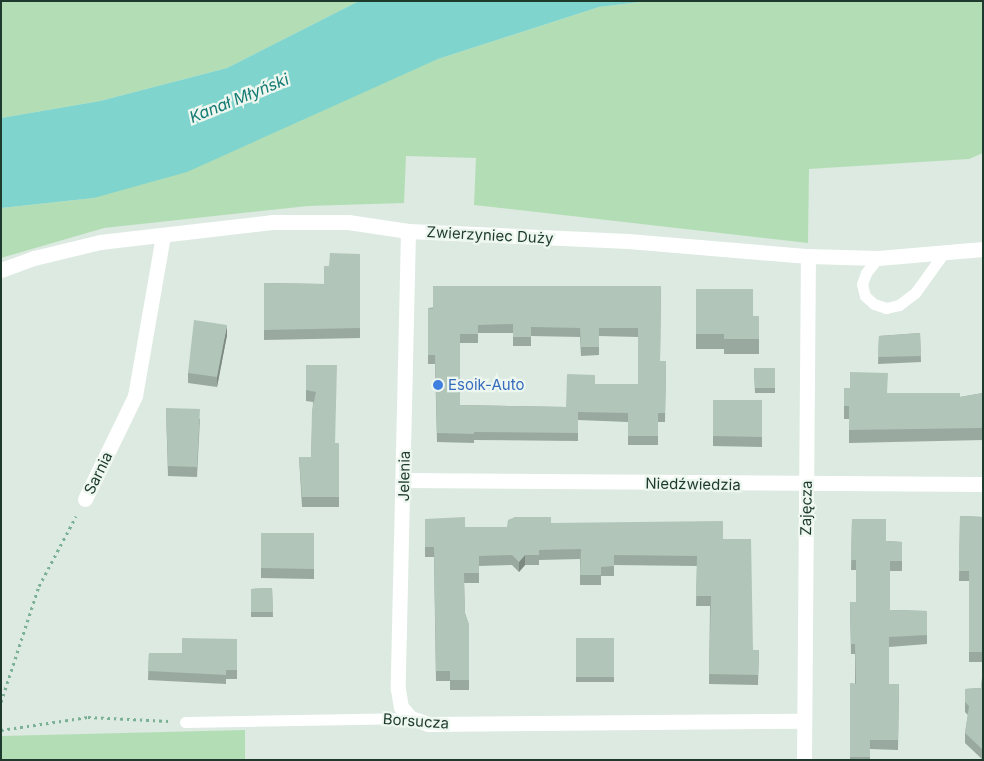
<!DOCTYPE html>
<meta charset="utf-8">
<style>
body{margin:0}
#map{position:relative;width:984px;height:761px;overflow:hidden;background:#dceae1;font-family:Inter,sans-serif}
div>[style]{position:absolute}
.green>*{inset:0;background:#b3deb5}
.water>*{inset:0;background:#7fd5ce}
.path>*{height:3px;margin-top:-1.5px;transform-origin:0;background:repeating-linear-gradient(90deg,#7ab093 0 2.5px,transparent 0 6.5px)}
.service>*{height:11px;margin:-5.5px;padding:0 5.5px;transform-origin:5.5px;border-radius:5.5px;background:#fff}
.minor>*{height:15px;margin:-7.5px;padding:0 7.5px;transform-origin:7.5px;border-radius:7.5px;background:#fff}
.tertiary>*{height:15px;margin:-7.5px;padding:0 7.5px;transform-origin:7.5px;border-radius:7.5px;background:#fff}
.wall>*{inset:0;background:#99a99f}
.shaded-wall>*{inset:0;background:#7d8a82}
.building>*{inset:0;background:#b2c5b9}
.dots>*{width:14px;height:14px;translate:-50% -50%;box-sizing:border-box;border:2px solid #edf7ef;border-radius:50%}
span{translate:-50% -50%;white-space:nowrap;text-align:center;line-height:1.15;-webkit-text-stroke:4.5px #edf7ef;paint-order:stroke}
.street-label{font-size:15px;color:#1d3a2c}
.shop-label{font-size:15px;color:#366cbe}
.left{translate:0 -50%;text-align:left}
.water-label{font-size:16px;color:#147a74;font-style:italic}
.frame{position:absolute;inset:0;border:2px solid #1d3a2c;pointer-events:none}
</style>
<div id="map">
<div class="green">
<i style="clip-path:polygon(1px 1px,359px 1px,227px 68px,100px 101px,1px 118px)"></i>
<i style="clip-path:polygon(648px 1px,983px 1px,983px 153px,969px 159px,809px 169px,808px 243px,474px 205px,476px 158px,406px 156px,404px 203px,308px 206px,104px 228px,1px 258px,1px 208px,94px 198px,438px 59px,599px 7px)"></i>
<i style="clip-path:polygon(245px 730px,245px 760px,1px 760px,1px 736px)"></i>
</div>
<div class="water">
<i style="clip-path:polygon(359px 1px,648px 1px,599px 7px,438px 59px,187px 172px,94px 198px,1px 208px,1px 118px,100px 101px,227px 68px)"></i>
</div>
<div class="path">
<i style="left:1px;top:702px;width:122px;rotate:-71.9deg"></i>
<i style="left:39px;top:586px;width:79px;rotate:-62.1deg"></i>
<i style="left:1px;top:730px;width:88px;rotate:-8.5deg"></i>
<i style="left:88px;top:717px;width:81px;rotate:2.8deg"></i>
</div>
<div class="service">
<i style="left:878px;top:258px;width:19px;rotate:129deg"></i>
<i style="left:866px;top:273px;width:12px;rotate:110deg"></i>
<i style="left:862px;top:284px;width:12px;rotate:76deg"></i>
<i style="left:865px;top:296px;width:12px;rotate:42deg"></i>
<i style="left:874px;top:304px;width:13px;rotate:18deg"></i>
<i style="left:886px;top:308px;width:13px;rotate:-13deg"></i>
<i style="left:899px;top:305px;width:20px;rotate:-37deg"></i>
<i style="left:915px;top:293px;width:48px;rotate:-54.3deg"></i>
<i style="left:185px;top:722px;width:226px;rotate:-1deg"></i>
</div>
<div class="minor">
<i style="left:408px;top:231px;width:458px;rotate:91.3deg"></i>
<i style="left:398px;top:689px;width:18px;rotate:81deg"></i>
<i style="left:401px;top:707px;width:15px;rotate:48deg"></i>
<i style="left:411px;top:718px;width:18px;rotate:19deg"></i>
<i style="left:428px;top:724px;width:375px;rotate:-0.5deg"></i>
<i style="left:1px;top:270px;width:35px;rotate:-20deg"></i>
<i style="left:34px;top:258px;width:68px;rotate:-13.6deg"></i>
<i style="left:100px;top:242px;width:173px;rotate:-6.6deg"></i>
<i style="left:272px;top:222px;width:76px"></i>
<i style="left:348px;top:222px;width:61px;rotate:8.5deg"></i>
<i style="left:408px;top:231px;width:220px;rotate:2.6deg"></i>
<i style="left:628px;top:241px;width:181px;rotate:4.8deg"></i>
<i style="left:808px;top:256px;width:70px;rotate:1.6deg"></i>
<i style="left:404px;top:480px;width:579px;rotate:0.4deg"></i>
<i style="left:85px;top:499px;width:114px;rotate:-64.1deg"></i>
<i style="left:135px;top:396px;width:163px;rotate:-80.1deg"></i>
<i style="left:804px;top:760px;width:504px;rotate:-89.55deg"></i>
</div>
<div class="tertiary">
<i style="left:878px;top:258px;width:105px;rotate:-4.9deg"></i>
</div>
<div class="wall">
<i style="clip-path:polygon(360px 254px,360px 338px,264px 340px,264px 283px,324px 284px,329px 266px)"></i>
<i style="clip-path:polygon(evenodd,661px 286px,660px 361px,666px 361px,665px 422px,658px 422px,658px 445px,628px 445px,628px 422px,578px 420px,578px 441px,474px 440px,474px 443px,437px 442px,435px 364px,428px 364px,428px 308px,661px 286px,478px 333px,513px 333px,513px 346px,531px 346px,531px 336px,580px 337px,581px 356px,599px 355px,599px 336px,638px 337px,638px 384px,595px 384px,566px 407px,460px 405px,460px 343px,478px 343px,478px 333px)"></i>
<i style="clip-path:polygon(696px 289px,753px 316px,759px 316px,759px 354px,724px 354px,724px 349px,696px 349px)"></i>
<i style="clip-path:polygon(920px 333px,921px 362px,878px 364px,879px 336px)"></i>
<i style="clip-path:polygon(227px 335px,217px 387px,188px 383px,188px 373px)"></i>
<i style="clip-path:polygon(306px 365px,335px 443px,339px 443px,339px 507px,302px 507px,299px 457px,311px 457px,313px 402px,306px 401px)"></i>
<i style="clip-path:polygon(754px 368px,775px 368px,775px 393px,755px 393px)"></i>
<i style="clip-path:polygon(844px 388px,850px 388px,888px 393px,960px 397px,983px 393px,983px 440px,849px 443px,849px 419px,844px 419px)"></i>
<i style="clip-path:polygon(762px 400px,762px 447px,713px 446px,713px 436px)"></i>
<i style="clip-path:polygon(166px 408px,200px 419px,197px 477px,168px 476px)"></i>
<i style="clip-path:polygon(960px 516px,983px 517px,983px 662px,969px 662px,969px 581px,959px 581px)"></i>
<i style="clip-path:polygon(425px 519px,465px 527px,507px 527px,551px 523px,723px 539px,753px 650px,759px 650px,758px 685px,709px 684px,710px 606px,696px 606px,697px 566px,614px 565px,614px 576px,601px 576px,601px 585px,580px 585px,580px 559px,539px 560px,539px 565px,525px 565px,519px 572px,512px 565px,479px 566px,479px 583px,464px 583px,465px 613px,469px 625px,469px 690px,450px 690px,450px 681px,436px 681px,434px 557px,425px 557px)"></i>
<i style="clip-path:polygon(852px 519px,886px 541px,902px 542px,902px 571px,890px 571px,890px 610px,927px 611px,927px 644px,889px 647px,889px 684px,899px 684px,898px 750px,870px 749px,870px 760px,850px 760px,850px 683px,855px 684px,855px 654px,851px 654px,850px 602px,856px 602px,856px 570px,851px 570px)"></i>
<i style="clip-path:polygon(314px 533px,314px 579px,261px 578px,261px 568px)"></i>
<i style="clip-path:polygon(272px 588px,273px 617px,251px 617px,251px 589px)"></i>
<i style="clip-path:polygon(576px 638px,614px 638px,614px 682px,576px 682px)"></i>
<i style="clip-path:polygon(237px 639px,237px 679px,226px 679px,226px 684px,148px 680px,149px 653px,182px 653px)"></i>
<i style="clip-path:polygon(983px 668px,983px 760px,965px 743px,965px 733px,968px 715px,965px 712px,965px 689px,981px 688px)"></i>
</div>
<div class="shaded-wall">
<i style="clip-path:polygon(227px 325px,227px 335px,217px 387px,217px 377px)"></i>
<i style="clip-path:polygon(525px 555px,525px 565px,519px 572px,519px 562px)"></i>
</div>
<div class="building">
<i style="clip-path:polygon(330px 253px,360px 254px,360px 328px,264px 330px,264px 283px,324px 284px,324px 266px,329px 266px)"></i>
<i style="clip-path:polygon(evenodd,433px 286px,661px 286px,660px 361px,666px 361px,665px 413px,658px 413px,658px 436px,628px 436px,628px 413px,578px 412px,578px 433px,474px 432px,474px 434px,437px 433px,435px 355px,428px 355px,428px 308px,433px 309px,433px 286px,513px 324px,513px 337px,531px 337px,531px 327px,580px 328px,581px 347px,599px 347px,599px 328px,638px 328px,638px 384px,595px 384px,595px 375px,567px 374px,566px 407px,460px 405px,460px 334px,478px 334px,478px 325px,513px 324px)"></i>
<i style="clip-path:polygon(696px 289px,753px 289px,753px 316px,759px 316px,759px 339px,724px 339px,724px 334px,696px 334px)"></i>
<i style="clip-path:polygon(194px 320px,227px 325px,217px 377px,188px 373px)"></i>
<i style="clip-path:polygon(920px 333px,921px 356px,878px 357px,879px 336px)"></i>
<i style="clip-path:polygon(306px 365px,337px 365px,335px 443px,339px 443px,339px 497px,302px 497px,299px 457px,311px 457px,312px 410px,316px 392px,306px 390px)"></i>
<i style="clip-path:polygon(754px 368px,775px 368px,775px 388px,755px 388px)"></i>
<i style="clip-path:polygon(850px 372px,888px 373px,887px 393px,960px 393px,960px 397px,983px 393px,983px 428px,849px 430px,849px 406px,844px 406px,844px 388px,850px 388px)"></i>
<i style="clip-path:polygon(713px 400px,762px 400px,762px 437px,713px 436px)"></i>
<i style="clip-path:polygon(166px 408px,200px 409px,197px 467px,168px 466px)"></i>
<i style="clip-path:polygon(960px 516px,983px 517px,983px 652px,969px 652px,969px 571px,959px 571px)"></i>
<i style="clip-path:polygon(465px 517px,465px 527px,507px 527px,508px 520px,515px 517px,551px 517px,551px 523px,723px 521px,723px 539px,751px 539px,753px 650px,759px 650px,758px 675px,709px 674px,711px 596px,696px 596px,697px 556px,614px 555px,614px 566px,601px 567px,601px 575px,580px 575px,581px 549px,539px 550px,539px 555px,525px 555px,519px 562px,512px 555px,479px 556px,479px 573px,464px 573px,465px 613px,469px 625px,469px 680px,450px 680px,450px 671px,436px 671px,434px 547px,425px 547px,425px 519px)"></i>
<i style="clip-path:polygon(852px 519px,886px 519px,886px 541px,902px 542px,902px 561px,890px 561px,890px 610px,927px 611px,927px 635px,889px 637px,889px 684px,899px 684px,898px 740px,870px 740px,870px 757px,850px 757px,850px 683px,856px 684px,855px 644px,851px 644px,850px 602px,856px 602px,856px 560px,851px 560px)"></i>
<i style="clip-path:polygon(261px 533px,314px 533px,314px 569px,261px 568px)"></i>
<i style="clip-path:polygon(272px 588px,273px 612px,251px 612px,251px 589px)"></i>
<i style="clip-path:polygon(182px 638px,237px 639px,237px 670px,226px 670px,226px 675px,148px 671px,149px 653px,182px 653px)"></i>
<i style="clip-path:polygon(576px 638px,614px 638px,614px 677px,576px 677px)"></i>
<i style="clip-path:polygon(983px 668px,983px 750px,965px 733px,969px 706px,965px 702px,965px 689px,981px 688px)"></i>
</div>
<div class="dots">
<i style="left:438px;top:385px;background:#3f7fe0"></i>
</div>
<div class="street-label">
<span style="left:490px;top:235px;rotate:3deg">Zwierzyniec Duży</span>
<span style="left:98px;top:473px;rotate:-64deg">Sarnia</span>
<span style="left:404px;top:476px;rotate:-89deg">Jelenia</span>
<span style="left:693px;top:484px;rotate:1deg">Niedźwiedzia</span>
<span style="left:806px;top:508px;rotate:-89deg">Zajęcza</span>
<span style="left:416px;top:721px;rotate:4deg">Borsucza</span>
</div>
<div class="shop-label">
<span class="left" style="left:448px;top:385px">Esoik-Auto</span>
</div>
<div class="water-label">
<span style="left:239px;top:98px;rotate:-22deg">Kanał Młyński</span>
</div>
<div class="frame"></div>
</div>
